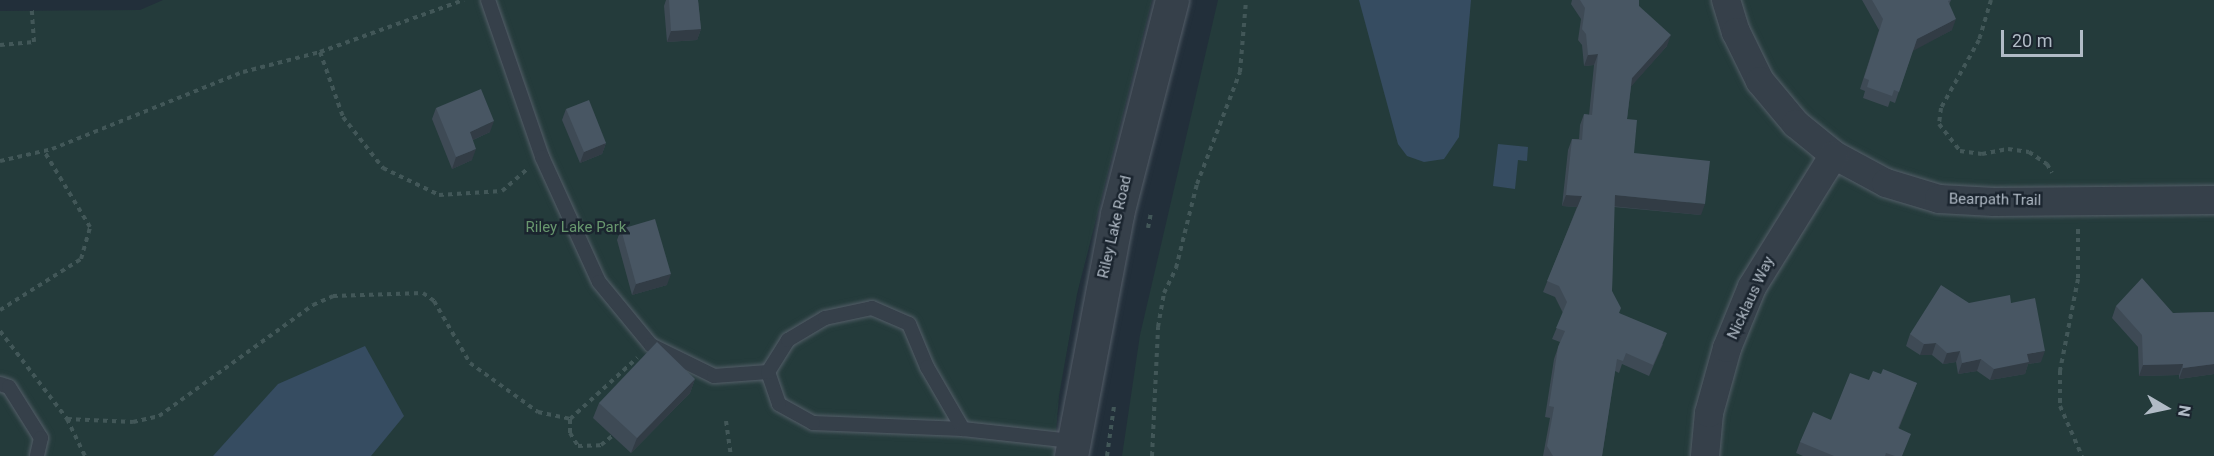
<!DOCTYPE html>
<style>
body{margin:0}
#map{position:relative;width:2214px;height:456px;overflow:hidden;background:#222f3a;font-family:Roboto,sans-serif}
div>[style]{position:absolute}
.green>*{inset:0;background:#243b3b}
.water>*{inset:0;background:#364c61}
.path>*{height:4px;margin-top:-2px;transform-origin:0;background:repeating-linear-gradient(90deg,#425758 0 4.5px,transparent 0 9px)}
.roads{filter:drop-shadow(0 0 2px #545e68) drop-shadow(0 0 2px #545e68)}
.service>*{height:14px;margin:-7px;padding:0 7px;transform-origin:7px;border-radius:7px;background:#36404a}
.minor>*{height:28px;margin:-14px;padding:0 14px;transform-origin:14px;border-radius:14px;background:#36404a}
.tertiary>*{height:33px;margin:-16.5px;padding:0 16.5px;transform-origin:16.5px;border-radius:16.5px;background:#36404a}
.wall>*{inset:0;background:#3e4a55}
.shaded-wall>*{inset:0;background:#323c45}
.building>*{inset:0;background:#485663}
span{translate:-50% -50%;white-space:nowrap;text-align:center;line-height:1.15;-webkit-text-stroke:5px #1b252f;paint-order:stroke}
.street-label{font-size:15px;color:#b1bbc6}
.park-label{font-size:15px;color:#68976e}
.north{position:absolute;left:2136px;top:378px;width:60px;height:60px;-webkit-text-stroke:4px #1b252f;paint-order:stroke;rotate:99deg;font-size:16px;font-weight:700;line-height:24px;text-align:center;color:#b1bbc6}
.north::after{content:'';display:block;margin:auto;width:21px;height:27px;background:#b1bbc6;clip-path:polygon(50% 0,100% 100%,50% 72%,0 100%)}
.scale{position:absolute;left:2001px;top:30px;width:82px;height:27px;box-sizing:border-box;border:3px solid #b1bbc6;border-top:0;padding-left:8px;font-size:18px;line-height:21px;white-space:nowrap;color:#b1bbc6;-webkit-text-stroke:4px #1b252f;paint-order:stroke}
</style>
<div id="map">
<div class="green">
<i style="clip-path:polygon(163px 0,1152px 0,1077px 294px,1059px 396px,1054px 456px,0 456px,0 11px,140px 10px)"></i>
<i style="clip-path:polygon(1218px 0,2214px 0,2214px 456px,1122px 456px,1140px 335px)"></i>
</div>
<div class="water">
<i style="clip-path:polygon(1359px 0,1471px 0,1459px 137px,1444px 159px,1424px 162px,1407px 156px,1398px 144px)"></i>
<i style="clip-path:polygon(1498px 144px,1528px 147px,1527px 161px,1518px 160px,1515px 189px,1493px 186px)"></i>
<i style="clip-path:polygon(365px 346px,404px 416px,371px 456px,213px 456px,278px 384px)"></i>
</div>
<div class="path">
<i style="left:1991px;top:0;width:42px;rotate:106.7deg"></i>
<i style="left:1979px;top:40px;width:78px;rotate:119.2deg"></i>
<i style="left:1941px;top:108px;width:16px;rotate:97deg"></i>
<i style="left:1939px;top:124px;width:34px;rotate:52deg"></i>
<i style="left:1960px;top:151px;width:22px;rotate:8deg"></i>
<i style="left:1982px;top:154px;width:26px;rotate:-11deg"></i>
<i style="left:2008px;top:149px;width:21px;rotate:8deg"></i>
<i style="left:2029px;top:152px;width:22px;rotate:34deg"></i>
<i style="left:2047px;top:164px;width:10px;rotate:61deg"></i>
<i style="left:0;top:45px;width:34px;rotate:-5deg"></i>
<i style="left:34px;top:42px;width:32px;rotate:-94deg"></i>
<i style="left:320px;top:52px;width:69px;rotate:70.5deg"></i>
<i style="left:343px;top:117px;width:65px;rotate:51.9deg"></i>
<i style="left:383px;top:168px;width:62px;rotate:25.7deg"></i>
<i style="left:439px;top:195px;width:63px;rotate:-3.6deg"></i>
<i style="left:502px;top:191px;width:32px;rotate:-41deg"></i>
<i style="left:0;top:161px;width:53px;rotate:-13deg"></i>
<i style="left:52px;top:149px;width:206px;rotate:-22deg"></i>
<i style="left:243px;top:72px;width:80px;rotate:-14.6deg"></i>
<i style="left:320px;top:52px;width:153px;rotate:-19.9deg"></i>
<i style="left:1148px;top:228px;width:16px;rotate:-79deg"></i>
<i style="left:2078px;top:229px;width:50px;rotate:90deg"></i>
<i style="left:2078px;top:279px;width:94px;rotate:101.1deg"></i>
<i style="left:2060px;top:371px;width:35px;rotate:90deg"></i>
<i style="left:2060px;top:406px;width:55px;rotate:66.3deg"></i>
<i style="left:0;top:310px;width:96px;rotate:-32.2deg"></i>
<i style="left:81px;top:259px;width:33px;rotate:-74deg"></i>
<i style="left:90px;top:227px;width:89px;rotate:-121.2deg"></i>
<i style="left:0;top:331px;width:111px;rotate:52.7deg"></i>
<i style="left:67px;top:419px;width:41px;rotate:64.1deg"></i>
<i style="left:67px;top:419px;width:66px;rotate:2.6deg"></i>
<i style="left:133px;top:422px;width:27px;rotate:-13deg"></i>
<i style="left:159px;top:416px;width:190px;rotate:-35.8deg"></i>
<i style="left:313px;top:305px;width:22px;rotate:-24deg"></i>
<i style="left:333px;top:296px;width:90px;rotate:-1.9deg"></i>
<i style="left:423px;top:293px;width:14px;rotate:36deg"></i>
<i style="left:434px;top:301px;width:72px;rotate:59.9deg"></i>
<i style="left:470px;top:363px;width:84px;rotate:35.8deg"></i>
<i style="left:538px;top:412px;width:33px;rotate:12deg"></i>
<i style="left:570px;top:419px;width:91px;rotate:-42.3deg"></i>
<i style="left:570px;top:419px;width:14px;rotate:90deg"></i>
<i style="left:570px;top:433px;width:15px;rotate:58deg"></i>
<i style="left:578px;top:446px;width:23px;rotate:-2deg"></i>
<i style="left:601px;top:445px;width:14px;rotate:-39deg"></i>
<i style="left:726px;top:421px;width:35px;rotate:82deg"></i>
<i style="left:1107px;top:456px;width:50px;rotate:-82deg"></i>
<i style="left:1152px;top:456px;width:129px;rotate:-87.3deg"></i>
<i style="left:1158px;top:327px;width:35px;rotate:-80deg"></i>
<i style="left:1164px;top:293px;width:28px;rotate:-64deg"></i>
<i style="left:1176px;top:268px;width:87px;rotate:-76deg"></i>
<i style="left:1197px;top:184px;width:120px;rotate:-69deg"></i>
<i style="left:1240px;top:72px;width:72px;rotate:-85.2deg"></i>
</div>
<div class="roads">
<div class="service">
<i style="left:488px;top:0;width:166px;rotate:71deg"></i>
<i style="left:542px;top:157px;width:137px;rotate:65.5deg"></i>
<i style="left:599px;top:282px;width:82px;rotate:50.5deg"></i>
<i style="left:651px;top:345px;width:70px;rotate:26.2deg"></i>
<i style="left:714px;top:376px;width:54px;rotate:-4.2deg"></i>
<i style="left:0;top:384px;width:9px;rotate:18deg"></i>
<i style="left:9px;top:387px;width:60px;rotate:57.9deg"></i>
<i style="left:41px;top:438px;width:18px;rotate:103deg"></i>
<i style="left:963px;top:429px;width:150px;rotate:-177.7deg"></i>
<i style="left:813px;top:423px;width:39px;rotate:-151deg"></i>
<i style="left:779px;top:404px;width:34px;rotate:-109deg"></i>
<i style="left:768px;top:372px;width:38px;rotate:-58deg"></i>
<i style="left:788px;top:340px;width:43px;rotate:-30.7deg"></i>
<i style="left:825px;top:318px;width:48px;rotate:-12deg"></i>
<i style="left:872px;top:308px;width:40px;rotate:23.4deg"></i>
<i style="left:909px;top:324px;width:47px;rotate:67.3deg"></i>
<i style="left:927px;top:367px;width:72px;rotate:59.9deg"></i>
<i style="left:963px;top:429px;width:109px;rotate:6.3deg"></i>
</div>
<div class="minor">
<i style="left:1726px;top:0;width:34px;rotate:73deg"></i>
<i style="left:1736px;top:32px;width:55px;rotate:63.9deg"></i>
<i style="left:1760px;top:81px;width:56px;rotate:50.1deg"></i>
<i style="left:1796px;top:124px;width:49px;rotate:39.2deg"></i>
<i style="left:1834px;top:155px;width:59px;rotate:28.3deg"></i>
<i style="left:1886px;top:183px;width:55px;rotate:16.8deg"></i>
<i style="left:1939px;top:199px;width:55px;rotate:3.1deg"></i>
<i style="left:1994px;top:202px;width:220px;rotate:-0.5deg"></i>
<i style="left:1705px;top:456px;width:43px;rotate:-84.7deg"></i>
<i style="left:1709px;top:413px;width:67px;rotate:-74.5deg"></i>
<i style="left:1727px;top:348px;width:66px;rotate:-67.7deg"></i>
<i style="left:1752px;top:287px;width:155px;rotate:-58.2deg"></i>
</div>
<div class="tertiary">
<i style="left:1071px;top:456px;width:246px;rotate:-79.2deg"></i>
<i style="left:1117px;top:214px;width:221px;rotate:-75.6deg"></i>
</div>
</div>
<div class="wall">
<i style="clip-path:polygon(666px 0,698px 0,701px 29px,697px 40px,667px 42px,664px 6px)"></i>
<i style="clip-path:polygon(1572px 0,1639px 0,1639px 6px,1667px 46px,1631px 86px,1627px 119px,1634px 153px,1701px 215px,1614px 207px,1612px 291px,1619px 313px,1663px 344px,1649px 376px,1622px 364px,1619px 373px,1615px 371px,1602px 456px,1543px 456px,1550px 418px,1545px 417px,1554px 359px,1560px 342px,1552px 339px,1563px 313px,1555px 297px,1543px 292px,1577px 207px,1562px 206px,1568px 150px,1572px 139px,1579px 139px,1580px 125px,1584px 114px,1589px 115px,1594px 65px,1584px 66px,1582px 45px,1578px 40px,1581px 19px,1571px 4px)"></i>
<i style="clip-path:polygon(1862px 0,1951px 0,1949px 5px,1952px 30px,1913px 50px,1895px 103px,1890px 101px,1888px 107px,1863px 98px,1865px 91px,1860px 89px,1879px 30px)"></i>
<i style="clip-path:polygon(436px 108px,490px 132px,473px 140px,472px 160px,452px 169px,432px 119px)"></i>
<i style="clip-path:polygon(566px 109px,606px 143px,602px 154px,580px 163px,562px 120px)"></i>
<i style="clip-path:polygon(621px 229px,667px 285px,632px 295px,617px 240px)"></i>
<i style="clip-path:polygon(1969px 303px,2011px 303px,2041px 362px,2028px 364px,2025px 374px,1990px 380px,1977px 371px,1958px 374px,1956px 362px,1943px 364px,1932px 355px,1920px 355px,1906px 346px,1910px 334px)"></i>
<i style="clip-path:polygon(2116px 306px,2173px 313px,2214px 312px,2214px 374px,2179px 379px,2179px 375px,2139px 376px,2138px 347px,2112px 318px)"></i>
<i style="clip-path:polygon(1881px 374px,1917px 383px,1899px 428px,1902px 456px,1803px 456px,1796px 453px,1800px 442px,1831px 420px,1869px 380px)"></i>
<i style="clip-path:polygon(695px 379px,690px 393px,631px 453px,593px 418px,599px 403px)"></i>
</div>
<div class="shaded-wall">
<i style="clip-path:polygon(1956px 19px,1952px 30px,1913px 51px,1917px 39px)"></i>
<i style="clip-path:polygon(701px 29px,697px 40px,667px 42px,671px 31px)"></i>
<i style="clip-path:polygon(1671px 35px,1667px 46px,1628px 90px,1632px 78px)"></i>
<i style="clip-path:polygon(1598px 54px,1594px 65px,1584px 66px,1588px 55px)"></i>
<i style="clip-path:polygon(494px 121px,490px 132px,466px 143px,470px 132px)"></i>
<i style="clip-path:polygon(606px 143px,602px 154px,580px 163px,584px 152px)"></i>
<i style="clip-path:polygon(476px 149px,472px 160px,452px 169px,456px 157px)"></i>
<i style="clip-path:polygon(1566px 195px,1582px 196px,1578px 207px,1562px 206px)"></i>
<i style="clip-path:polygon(1615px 195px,1705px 204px,1701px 215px,1611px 206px)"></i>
<i style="clip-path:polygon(671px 274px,667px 285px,632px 295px,636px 284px)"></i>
<i style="clip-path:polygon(1936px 343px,1932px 355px,1920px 355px,1924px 344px)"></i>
<i style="clip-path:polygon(1960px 351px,1956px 362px,1943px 364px,1947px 353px)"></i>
<i style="clip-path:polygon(2045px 351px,2041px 362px,2028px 364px,2025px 374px,1990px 380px,1994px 369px,2027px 354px)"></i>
<i style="clip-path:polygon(1981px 359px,1977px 371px,1958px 374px,1962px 363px)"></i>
<i style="clip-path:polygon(2183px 364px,2179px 375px,2139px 376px,2143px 365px)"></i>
<i style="clip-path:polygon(2214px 364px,2214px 374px,2179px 379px,2183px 368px)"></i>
<i style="clip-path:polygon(695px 379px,690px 393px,631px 453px,637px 438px)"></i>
</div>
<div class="building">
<i style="clip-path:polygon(669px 0,698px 0,701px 29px,671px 31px)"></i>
<i style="clip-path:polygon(1580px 0,1639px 0,1639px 6px,1671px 35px,1632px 78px,1627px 119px,1637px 120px,1634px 153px,1710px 161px,1705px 204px,1615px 195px,1612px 291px,1621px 308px,1619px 313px,1667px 333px,1653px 365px,1626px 353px,1623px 361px,1617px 359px,1602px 456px,1553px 456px,1547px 446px,1554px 407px,1549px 406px,1558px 347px,1565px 331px,1556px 328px,1567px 302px,1559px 286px,1547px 281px,1582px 196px,1566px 195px,1572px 139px,1582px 140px,1584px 114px,1592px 115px,1598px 54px,1588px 55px,1586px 34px,1582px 29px,1585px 8px)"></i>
<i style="clip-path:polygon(1872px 0,1951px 0,1948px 1px,1956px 19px,1917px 39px,1899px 92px,1894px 90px,1892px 96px,1867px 87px,1869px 80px,1864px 78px,1883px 19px)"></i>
<i style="clip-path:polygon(481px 89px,494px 121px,470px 132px,476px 149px,456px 157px,436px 108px)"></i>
<i style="clip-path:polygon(589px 100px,606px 143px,584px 152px,566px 109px)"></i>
<i style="clip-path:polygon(655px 219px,671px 274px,636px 284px,621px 229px)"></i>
<i style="clip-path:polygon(2142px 278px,2173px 313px,2214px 312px,2214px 364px,2183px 368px,2183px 364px,2143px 365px,2142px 335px,2116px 306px)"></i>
<i style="clip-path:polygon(1941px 285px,1969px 303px,2010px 295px,2011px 303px,2035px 298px,2045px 351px,2027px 354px,2029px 362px,1994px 369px,1981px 359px,1962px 363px,1960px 351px,1947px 353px,1936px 343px,1924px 344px,1910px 334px)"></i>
<i style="clip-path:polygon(657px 342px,695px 379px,637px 438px,599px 403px)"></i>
<i style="clip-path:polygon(1883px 369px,1917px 383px,1898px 428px,1911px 434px,1902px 456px,1895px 456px,1886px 453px,1885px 456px,1834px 456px,1800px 442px,1813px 412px,1831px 420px,1850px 373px,1869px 380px,1873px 371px,1881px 374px)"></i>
</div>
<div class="street-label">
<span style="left:1995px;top:200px;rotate:1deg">Bearpath Trail</span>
<span style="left:1115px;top:227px;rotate:-77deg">Riley Lake Road</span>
<span style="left:1751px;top:298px;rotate:-65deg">Nicklaus Way</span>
</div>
<div class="park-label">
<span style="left:576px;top:228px">Riley Lake Park</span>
</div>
<div class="north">N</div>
<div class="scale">20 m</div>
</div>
